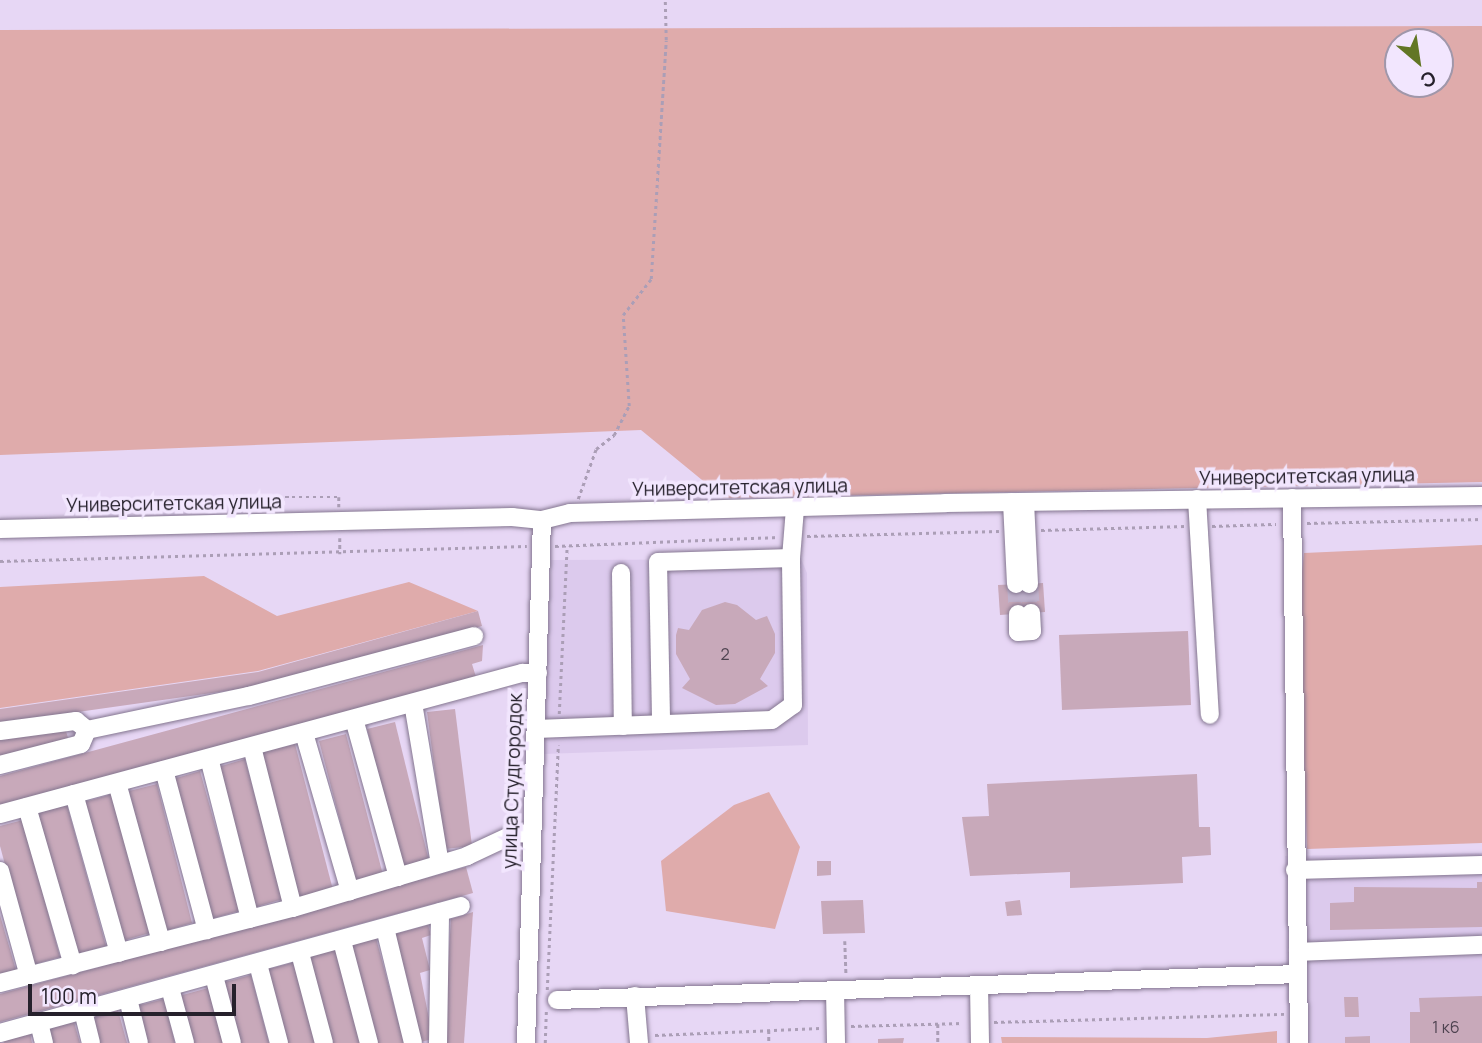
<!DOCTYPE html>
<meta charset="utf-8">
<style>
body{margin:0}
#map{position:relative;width:1482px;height:1043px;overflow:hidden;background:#e7d7f5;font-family:Manrope,sans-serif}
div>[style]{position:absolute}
.built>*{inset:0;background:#dccaed}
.green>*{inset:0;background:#dfabab}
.building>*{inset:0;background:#c8a9ba}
.minor-tunnel>*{height:18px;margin-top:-9px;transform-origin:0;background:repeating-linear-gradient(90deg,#c0b3cd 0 18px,transparent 0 27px)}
.path>*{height:2.5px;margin-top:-1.25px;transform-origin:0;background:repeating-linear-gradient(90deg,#ab9eb6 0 3.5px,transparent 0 7px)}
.roads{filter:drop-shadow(0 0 2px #83758f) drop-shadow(0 0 2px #83758f)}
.minor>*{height:18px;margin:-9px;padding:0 9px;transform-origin:9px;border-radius:9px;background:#fff}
span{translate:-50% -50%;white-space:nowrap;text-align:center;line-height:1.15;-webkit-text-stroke:7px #f2e6fe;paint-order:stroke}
.number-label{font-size:16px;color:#4e4350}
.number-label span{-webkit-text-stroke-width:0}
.street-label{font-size:19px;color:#26212c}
.north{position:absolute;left:1384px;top:28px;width:70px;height:70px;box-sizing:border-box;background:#f2e6fe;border:2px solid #a097aa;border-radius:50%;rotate:151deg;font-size:19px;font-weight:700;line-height:28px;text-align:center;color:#26212c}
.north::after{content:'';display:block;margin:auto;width:24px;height:32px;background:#627625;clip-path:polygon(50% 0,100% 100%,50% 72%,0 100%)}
.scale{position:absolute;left:28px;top:984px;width:208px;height:32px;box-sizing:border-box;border:4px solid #26212c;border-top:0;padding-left:9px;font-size:21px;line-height:24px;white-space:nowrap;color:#26212c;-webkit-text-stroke:5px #f2e6fe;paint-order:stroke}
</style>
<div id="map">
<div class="built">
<i style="clip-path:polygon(801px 559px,807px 573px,808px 745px,543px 754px,551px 560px)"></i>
<i style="clip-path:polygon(1482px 853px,1482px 1043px,1287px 1043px,1285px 856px)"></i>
</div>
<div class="green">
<i style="clip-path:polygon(evenodd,1482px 26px,1482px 482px,724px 498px,641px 430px,0 455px,0 30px,1482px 26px,1398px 42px,1440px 42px,1440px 84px,1398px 84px,1398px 42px)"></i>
<i style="clip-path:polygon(1482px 545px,1482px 843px,1307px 849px,1299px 600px,1304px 553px)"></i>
<i style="clip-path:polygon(204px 576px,277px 616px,409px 582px,478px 611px,258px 671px,0 708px,0 587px)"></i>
<i style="clip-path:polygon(769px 792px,800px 847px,775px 929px,666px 911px,661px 861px,734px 805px)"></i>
<i style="clip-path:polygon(1277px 1031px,1277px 1043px,1002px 1043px,1001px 1037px,1207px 1038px)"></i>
</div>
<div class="building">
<i style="clip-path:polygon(1043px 583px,1045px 612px,1000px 615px,998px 585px)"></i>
<i style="clip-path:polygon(725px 602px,737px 605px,756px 620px,767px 616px,775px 634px,775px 653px,760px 679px,768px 686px,735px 704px,716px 705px,682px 688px,690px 679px,676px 654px,676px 635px,678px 628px,689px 630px,702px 610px)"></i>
<i style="clip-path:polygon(478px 611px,482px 626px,262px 686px,0 723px,0 709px,258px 672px)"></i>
<i style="clip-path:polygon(1188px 631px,1191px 705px,1062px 710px,1059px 635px)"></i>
<i style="clip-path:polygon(483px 645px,482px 661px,472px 664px,476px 677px,0 806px,0 776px)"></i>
<i style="clip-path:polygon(455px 709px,472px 846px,445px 849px,427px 712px)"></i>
<i style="clip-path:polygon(395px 722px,429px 861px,402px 868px,367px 729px)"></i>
<i style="clip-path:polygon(65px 728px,69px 741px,0 759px,0 738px)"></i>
<i style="clip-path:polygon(346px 734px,383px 875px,356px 882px,319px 741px)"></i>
<i style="clip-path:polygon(295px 744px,333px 890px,298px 899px,260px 753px)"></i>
<i style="clip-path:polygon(245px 759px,283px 899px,256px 907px,218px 767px)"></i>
<i style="clip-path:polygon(200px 771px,239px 911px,211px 919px,173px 779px)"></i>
<i style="clip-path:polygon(1197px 774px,1199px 827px,1210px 827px,1211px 855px,1182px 857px,1183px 883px,1070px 888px,1070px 872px,970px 876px,962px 817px,989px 816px,987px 784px)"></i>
<i style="clip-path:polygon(157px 784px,192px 923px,165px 931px,129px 791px)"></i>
<i style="clip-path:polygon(112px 794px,150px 933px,122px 941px,84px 802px)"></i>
<i style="clip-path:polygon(67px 805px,106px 946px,77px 954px,38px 813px)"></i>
<i style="clip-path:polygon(23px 820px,60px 957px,32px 965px,0 846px,0 826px)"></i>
<i style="clip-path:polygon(817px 861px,831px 861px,831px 875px,817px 876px)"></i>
<i style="clip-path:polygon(466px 867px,473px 893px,0 1022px,0 994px)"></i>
<i style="clip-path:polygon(1477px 882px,1482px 882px,1482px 927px,1330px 930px,1330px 903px,1354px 902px,1354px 887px,1477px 888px)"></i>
<i style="clip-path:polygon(863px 900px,865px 933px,823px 934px,821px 901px)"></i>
<i style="clip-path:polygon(1020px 900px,1022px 915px,1007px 916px,1005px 902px)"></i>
<i style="clip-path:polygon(473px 912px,464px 1043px,443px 1043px,451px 919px)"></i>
<i style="clip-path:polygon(0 915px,16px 970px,0 974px)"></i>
<i style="clip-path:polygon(428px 925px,431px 935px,422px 938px,430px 970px,420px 973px,433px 1039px,420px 1042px,391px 935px)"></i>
<i style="clip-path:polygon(376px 938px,404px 1043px,374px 1043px,348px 945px)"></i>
<i style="clip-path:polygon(336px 949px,361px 1043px,331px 1043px,308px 956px)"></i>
<i style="clip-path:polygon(295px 962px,316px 1043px,284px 1043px,265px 970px)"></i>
<i style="clip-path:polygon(251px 975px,269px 1043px,241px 1043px,225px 982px)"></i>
<i style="clip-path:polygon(208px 988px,223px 1043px,192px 1043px,179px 996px)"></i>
<i style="clip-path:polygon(1482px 996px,1482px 1043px,1410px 1043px,1410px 1012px,1420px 1012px,1419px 998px)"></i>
<i style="clip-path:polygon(1344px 997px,1358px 997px,1359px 1017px,1345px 1017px)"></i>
<i style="clip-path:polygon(164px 999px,175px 1043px,146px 1043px,136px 1006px)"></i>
<i style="clip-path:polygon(118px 1010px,127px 1043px,99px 1043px,92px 1017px)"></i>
<i style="clip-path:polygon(74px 1022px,80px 1043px,51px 1043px,48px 1029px)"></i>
<i style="clip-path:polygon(30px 1033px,32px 1043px,4px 1043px,3px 1041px)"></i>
<i style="clip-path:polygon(1370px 1036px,1370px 1043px,1345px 1043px,1345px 1037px)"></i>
<i style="clip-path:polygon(904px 1038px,903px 1043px,878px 1043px,878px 1039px)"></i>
</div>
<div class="minor-tunnel">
<i style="left:1016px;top:584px;width:30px;rotate:86deg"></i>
<i style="left:1029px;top:584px;width:29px;rotate:86deg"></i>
</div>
<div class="path">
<i style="left:285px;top:497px;width:54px"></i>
<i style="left:339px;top:497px;width:10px;rotate:90deg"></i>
<i style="left:578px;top:499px;width:53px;rotate:-70.2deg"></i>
<i style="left:596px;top:449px;width:23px;rotate:-38deg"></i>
<i style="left:614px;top:435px;width:33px;rotate:-63deg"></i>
<i style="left:629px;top:406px;width:91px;rotate:-93.8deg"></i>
<i style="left:623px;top:315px;width:46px;rotate:-52.1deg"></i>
<i style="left:651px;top:279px;width:239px;rotate:-86.4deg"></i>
<i style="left:666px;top:40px;width:40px;rotate:-91.4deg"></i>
<i style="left:1307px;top:523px;width:175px;rotate:-1.3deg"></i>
<i style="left:1212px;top:526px;width:64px;rotate:-1.8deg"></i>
<i style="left:1041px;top:530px;width:144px;rotate:-1.6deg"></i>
<i style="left:807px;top:536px;width:192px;rotate:-1.5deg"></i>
<i style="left:340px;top:538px;width:16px;rotate:90deg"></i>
<i style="left:555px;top:546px;width:224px;rotate:-2.3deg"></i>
<i style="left:0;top:561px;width:527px;rotate:-1.63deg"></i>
<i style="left:559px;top:714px;width:168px;rotate:-87.3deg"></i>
<i style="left:845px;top:941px;width:34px;rotate:88deg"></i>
<i style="left:547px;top:990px;width:245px;rotate:-87.4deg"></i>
<i style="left:994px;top:1022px;width:291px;rotate:-1.6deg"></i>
<i style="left:938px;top:1024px;width:19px;rotate:90deg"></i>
<i style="left:851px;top:1026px;width:112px;rotate:-1.5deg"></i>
<i style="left:769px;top:1030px;width:13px;rotate:90deg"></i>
<i style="left:655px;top:1035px;width:165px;rotate:-2.4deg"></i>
<i style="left:545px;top:1043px;width:32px;rotate:-88deg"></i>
</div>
<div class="roads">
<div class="minor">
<i style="left:1292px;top:498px;width:545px;rotate:89.26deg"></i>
<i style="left:1197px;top:499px;width:216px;rotate:86.6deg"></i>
<i style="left:1012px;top:502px;width:82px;rotate:87.2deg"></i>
<i style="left:1025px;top:502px;width:82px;rotate:87.2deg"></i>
<i style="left:0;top:529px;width:512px;rotate:-1.34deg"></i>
<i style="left:512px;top:517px;width:30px;rotate:6deg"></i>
<i style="left:542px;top:520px;width:29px;rotate:-14deg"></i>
<i style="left:570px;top:513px;width:375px;rotate:-1.5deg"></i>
<i style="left:945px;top:503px;width:537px;rotate:-0.75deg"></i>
<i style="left:791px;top:558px;width:50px;rotate:-85.4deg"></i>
<i style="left:621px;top:573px;width:153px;rotate:89.3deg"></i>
<i style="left:1018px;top:614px;width:18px;rotate:90deg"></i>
<i style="left:1018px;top:632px;width:14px;rotate:-4deg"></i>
<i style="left:1032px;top:631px;width:18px;rotate:-93deg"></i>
<i style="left:413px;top:703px;width:163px;rotate:80.5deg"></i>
<i style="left:354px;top:719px;width:164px;rotate:74.4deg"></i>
<i style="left:536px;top:729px;width:236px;rotate:-2.2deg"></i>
<i style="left:772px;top:720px;width:26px;rotate:-36deg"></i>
<i style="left:793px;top:705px;width:147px;rotate:-90.8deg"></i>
<i style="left:791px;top:558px;width:133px;rotate:178.3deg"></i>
<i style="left:658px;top:562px;width:162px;rotate:88.9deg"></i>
<i style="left:87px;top:730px;width:166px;rotate:-11.9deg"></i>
<i style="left:249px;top:696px;width:233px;rotate:-14.9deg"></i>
<i style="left:0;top:731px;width:77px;rotate:-7.5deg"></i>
<i style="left:76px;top:721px;width:14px;rotate:39deg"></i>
<i style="left:87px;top:730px;width:15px;rotate:113deg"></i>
<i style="left:81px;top:744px;width:84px;rotate:165.5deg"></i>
<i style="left:304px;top:733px;width:165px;rotate:73.8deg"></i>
<i style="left:252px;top:747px;width:166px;rotate:75.7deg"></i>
<i style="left:209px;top:758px;width:166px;rotate:75.7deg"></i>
<i style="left:164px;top:770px;width:166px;rotate:75deg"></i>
<i style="left:117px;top:783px;width:165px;rotate:74.5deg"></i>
<i style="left:74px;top:794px;width:165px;rotate:74.2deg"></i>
<i style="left:27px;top:807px;width:165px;rotate:73.8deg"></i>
<i style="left:0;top:814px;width:541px;rotate:-15.12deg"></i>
<i style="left:522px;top:673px;width:16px"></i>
<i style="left:1295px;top:870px;width:187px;rotate:-1.5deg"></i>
<i style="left:0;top:871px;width:109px;rotate:74.6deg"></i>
<i style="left:385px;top:928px;width:118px;rotate:76.3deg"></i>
<i style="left:342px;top:941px;width:106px;rotate:75.2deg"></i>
<i style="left:1298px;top:952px;width:184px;rotate:-2.2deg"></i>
<i style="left:300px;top:953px;width:93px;rotate:75.1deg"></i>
<i style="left:258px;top:964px;width:82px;rotate:75.1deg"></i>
<i style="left:214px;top:976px;width:69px;rotate:75deg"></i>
<i style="left:0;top:983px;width:302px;rotate:-14.4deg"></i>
<i style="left:293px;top:908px;width:182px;rotate:-16.6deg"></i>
<i style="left:467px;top:856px;width:54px;rotate:-25.1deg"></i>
<i style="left:516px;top:833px;width:16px;rotate:4deg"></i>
<i style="left:979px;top:985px;width:58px;rotate:89deg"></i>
<i style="left:170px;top:988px;width:57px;rotate:74.7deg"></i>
<i style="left:835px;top:990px;width:53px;rotate:88.9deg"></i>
<i style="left:635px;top:996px;width:47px;rotate:85.1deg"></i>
<i style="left:128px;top:999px;width:45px;rotate:76deg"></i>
<i style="left:557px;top:1000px;width:741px;rotate:-2.01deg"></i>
<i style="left:83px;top:1011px;width:33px;rotate:76deg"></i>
<i style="left:39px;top:1023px;width:21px;rotate:76deg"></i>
<i style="left:0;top:1033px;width:478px;rotate:-15.4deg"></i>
<i style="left:438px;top:1043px;width:131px;rotate:-89.1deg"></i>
<i style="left:526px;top:1043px;width:523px;rotate:-88.25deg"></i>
</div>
</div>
<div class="number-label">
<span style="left:725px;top:654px">2</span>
<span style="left:1446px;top:1027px">1 к6</span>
</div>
<div class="street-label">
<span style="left:1307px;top:477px;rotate:-1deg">Университетская улица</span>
<span style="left:740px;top:488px;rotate:-1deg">Университетская улица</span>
<span style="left:174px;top:504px;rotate:-1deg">Университетская улица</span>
<span style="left:513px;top:781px;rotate:-88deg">улица Студгородок</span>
</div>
<div class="north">С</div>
<div class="scale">100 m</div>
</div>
